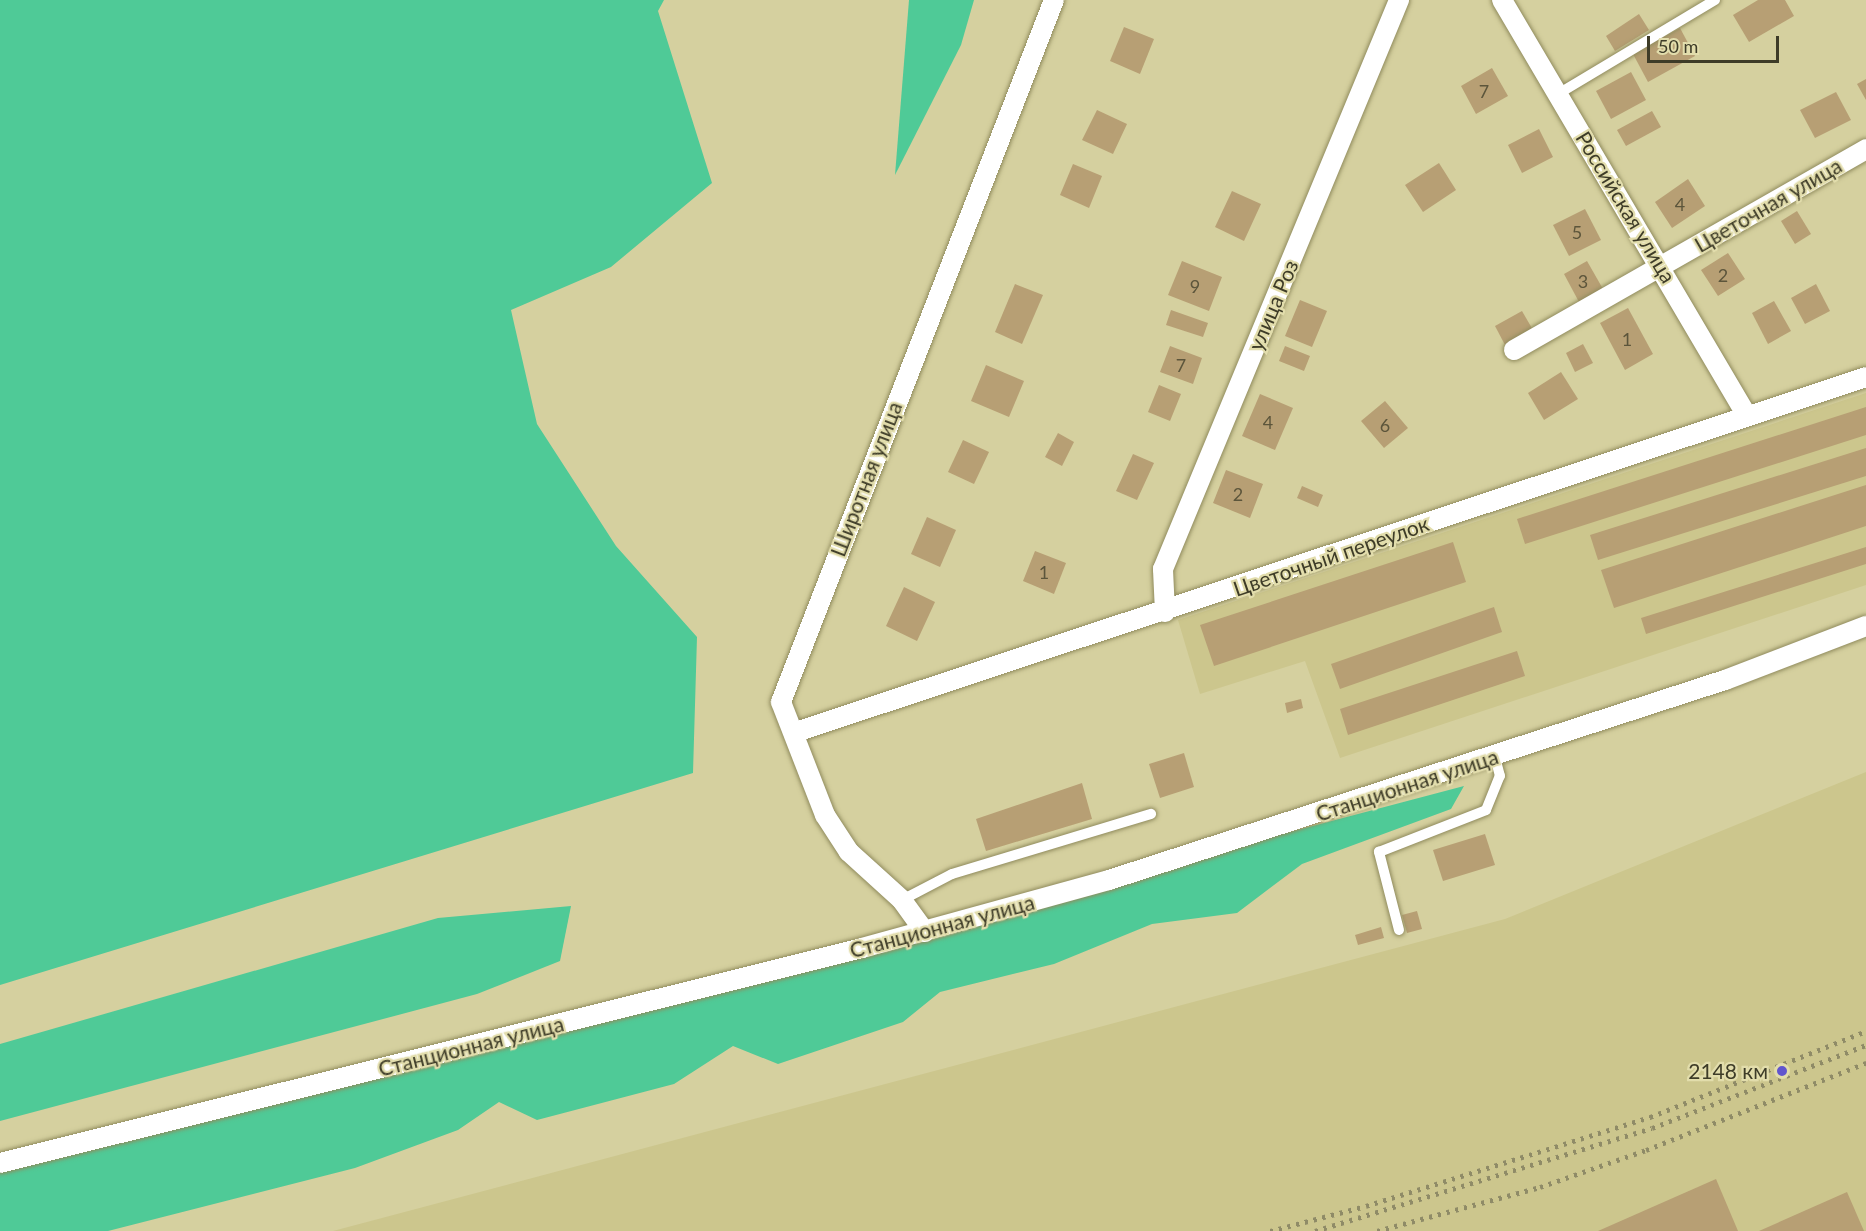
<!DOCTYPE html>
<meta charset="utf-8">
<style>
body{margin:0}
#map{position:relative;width:1866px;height:1231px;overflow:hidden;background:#d5d09f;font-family:Lato,sans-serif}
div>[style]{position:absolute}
.built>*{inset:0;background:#ccc68d}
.green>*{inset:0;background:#4fca97}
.building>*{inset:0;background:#b79f74}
.roads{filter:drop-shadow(0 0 2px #908b5d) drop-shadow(0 0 2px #908b5d)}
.lane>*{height:10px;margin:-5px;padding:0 5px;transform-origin:5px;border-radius:5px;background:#fff}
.street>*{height:20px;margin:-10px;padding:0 10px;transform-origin:10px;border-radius:10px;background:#fff}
.rail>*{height:4.5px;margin-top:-2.25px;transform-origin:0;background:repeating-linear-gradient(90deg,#8f8b67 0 3px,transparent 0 9px)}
.dots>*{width:16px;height:16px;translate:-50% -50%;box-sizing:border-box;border:3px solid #e2ddac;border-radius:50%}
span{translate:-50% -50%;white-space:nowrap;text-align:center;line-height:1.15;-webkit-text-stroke:4.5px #e2ddac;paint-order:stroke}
.number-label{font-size:18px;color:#5c553b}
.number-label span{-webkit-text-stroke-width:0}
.street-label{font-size:21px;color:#3e3c28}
.poi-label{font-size:21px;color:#3e3c28}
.right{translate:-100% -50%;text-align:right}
.scale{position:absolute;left:1647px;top:36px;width:132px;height:27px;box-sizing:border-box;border:3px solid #3e3c28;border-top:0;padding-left:8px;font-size:18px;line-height:21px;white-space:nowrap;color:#3e3c28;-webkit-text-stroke:4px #e2ddac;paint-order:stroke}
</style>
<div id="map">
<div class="built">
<i style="clip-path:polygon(1866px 393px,1866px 585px,1340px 758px,1305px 661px,1200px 694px,1178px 620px)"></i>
<i style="clip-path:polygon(1866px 772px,1866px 1231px,333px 1231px,1505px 919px)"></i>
</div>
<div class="green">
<i style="clip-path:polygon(0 0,664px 0,658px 11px,712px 183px,611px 267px,511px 310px,537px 424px,616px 546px,697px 637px,693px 773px,0 985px)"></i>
<i style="clip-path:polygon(909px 0,974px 0,961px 45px,895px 175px)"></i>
<i style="clip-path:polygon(1464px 786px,1451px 809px,1302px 864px,1237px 913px,1152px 924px,1054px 964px,940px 992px,903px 1022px,778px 1064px,733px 1046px,674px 1084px,537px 1120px,499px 1102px,458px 1130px,355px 1168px,108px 1231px,0 1231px,0 1172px)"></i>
<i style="clip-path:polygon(571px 906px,560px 961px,477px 994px,0 1121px,0 1044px,438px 918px)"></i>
</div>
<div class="building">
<i style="clip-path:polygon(1758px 0,1785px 0,1794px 16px,1749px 42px,1733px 15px)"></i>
<i style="clip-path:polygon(1639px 14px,1649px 30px,1615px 51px,1606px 36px)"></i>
<i style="clip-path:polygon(1124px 27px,1154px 39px,1140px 74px,1110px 61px)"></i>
<i style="clip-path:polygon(1680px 28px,1695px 56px,1648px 82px,1633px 54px)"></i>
<i style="clip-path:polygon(1492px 68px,1508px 96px,1476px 114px,1461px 86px)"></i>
<i style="clip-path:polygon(1631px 72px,1646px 100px,1611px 119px,1596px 91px)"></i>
<i style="clip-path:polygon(1866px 79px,1866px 100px,1857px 84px)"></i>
<i style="clip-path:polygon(1836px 92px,1851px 120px,1815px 138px,1800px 110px)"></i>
<i style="clip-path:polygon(1097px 110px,1127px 124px,1113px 154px,1082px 140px)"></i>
<i style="clip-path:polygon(1652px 111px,1661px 127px,1626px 146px,1617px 130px)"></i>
<i style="clip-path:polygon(1539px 129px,1553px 157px,1522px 173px,1508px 145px)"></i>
<i style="clip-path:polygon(1439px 163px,1456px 190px,1423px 212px,1405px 185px)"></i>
<i style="clip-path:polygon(1073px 164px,1102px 176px,1089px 208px,1060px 195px)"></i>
<i style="clip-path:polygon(1688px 179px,1705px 206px,1672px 228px,1655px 202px)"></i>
<i style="clip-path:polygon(1232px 191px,1261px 204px,1244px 241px,1215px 227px)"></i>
<i style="clip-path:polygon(1585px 209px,1601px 240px,1569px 256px,1553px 225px)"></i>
<i style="clip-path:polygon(1797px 211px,1811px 234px,1795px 244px,1781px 221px)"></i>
<i style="clip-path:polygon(1728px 253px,1745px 279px,1718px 296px,1701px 270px)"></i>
<i style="clip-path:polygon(1182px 261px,1222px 277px,1209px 311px,1168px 295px)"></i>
<i style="clip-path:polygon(1587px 261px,1603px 289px,1579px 302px,1564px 274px)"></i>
<i style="clip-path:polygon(1015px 284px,1043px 295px,1022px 344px,995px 332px)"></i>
<i style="clip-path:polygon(1816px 284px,1830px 311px,1805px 324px,1791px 298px)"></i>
<i style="clip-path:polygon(1300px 300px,1327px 311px,1312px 347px,1285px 336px)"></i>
<i style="clip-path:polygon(1774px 301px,1791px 331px,1768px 344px,1752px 313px)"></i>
<i style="clip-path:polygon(1628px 308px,1653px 354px,1625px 370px,1600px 323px)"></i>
<i style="clip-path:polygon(1171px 310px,1208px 323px,1203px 337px,1166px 325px)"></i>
<i style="clip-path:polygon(1522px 311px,1533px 330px,1505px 345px,1495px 326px)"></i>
<i style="clip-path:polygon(1583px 344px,1593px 363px,1575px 372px,1566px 353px)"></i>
<i style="clip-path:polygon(1170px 346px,1202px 358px,1193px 384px,1160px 372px)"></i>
<i style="clip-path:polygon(1285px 346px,1310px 356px,1304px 371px,1279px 361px)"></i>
<i style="clip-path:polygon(986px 365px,1024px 381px,1009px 417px,971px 401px)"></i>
<i style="clip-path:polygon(1561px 372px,1578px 399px,1544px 420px,1528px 393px)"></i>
<i style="clip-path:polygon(1159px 385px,1181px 394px,1170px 421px,1148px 412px)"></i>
<i style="clip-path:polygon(1260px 394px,1293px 408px,1275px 450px,1242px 436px)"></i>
<i style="clip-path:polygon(1385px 401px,1408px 428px,1384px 448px,1361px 421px)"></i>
<i style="clip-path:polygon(1866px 407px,1866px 435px,1525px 544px,1517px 519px)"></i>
<i style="clip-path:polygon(1058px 433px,1074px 442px,1062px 466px,1045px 457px)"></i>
<i style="clip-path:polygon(963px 440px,989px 452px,974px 484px,948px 472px)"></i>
<i style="clip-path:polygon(1866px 448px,1866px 476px,1598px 560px,1590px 535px)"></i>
<i style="clip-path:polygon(1133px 454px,1154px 463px,1137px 500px,1116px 491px)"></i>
<i style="clip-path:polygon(1226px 470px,1263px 484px,1250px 518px,1213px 503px)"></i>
<i style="clip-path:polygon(1866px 485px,1866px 526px,1614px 608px,1601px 570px)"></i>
<i style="clip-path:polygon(1302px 486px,1323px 495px,1318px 507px,1297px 498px)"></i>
<i style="clip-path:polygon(927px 517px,956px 530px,940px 567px,911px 554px)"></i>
<i style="clip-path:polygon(1453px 542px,1466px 582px,1214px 666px,1200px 625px)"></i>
<i style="clip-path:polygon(1866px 547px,1866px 564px,1646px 634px,1641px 618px)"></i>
<i style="clip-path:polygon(1035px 551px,1066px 563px,1054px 594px,1023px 581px)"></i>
<i style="clip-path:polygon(904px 587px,935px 602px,917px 641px,886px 626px)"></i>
<i style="clip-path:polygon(1494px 607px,1502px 632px,1340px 689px,1331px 664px)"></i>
<i style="clip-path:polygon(1517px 651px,1525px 676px,1348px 735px,1340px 709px)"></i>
<i style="clip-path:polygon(1301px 699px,1303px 708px,1287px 713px,1285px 703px)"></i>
<i style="clip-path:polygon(1184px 753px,1194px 787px,1160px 798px,1149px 764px)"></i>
<i style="clip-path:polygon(1082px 783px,1092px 819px,986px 851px,976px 819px)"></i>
<i style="clip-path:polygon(1485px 834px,1495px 865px,1443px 881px,1433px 850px)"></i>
<i style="clip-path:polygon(1417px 911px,1422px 929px,1407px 933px,1402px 915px)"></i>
<i style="clip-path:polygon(1381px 927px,1384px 938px,1358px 945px,1355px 935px)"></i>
<i style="clip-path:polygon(1716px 1179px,1738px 1231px,1598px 1231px)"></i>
<i style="clip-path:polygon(1847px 1192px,1864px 1231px,1759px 1231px)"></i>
</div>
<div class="roads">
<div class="lane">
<i style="left:1558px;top:94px;width:183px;rotate:-30.9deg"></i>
<i style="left:902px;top:900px;width:56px;rotate:-27.5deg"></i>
<i style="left:952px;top:874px;width:208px;rotate:-16.8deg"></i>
<i style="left:1399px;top:930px;width:81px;rotate:-104.4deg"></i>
<i style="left:1379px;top:852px;width:115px;rotate:-21.4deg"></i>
<i style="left:1486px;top:810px;width:37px;rotate:-68deg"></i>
<i style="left:1500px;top:776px;width:20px;rotate:-105deg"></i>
</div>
<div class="street">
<i style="left:1502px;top:0;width:483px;rotate:59.5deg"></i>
<i style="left:1514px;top:350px;width:405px;rotate:-29.7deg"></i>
<i style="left:1165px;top:612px;width:43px;rotate:-92.7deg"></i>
<i style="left:1163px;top:569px;width:616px;rotate:-67.47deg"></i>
<i style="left:796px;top:732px;width:1127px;rotate:-18.35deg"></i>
<i style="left:925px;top:932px;width:39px;rotate:-126deg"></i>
<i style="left:902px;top:900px;width:72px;rotate:-137.8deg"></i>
<i style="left:849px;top:852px;width:44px;rotate:-123deg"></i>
<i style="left:825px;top:815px;width:121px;rotate:-111.3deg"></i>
<i style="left:781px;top:702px;width:753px;rotate:-68.75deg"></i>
<i style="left:0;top:1163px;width:888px;rotate:-14deg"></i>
<i style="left:862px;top:948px;width:256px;rotate:-15.4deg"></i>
<i style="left:1109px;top:880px;width:648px;rotate:-17.99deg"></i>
<i style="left:1725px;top:680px;width:151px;rotate:-21deg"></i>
</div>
</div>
<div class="rail">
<i style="left:1270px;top:1231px;width:99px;rotate:-14.6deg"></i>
<i style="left:1366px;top:1206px;width:298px;rotate:-17.4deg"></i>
<i style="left:1650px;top:1117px;width:232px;rotate:-21.7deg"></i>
<i style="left:1315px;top:1231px;width:352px;rotate:-17deg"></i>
<i style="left:1652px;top:1128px;width:230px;rotate:-21.2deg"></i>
<i style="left:1377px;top:1231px;width:169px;rotate:-15.1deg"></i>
<i style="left:1540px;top:1187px;width:112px;rotate:-19.2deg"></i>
<i style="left:1646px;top:1150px;width:237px;rotate:-21.6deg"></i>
</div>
<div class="dots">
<i style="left:1782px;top:1071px;background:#6155ce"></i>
</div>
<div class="number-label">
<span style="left:1484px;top:91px">7</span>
<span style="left:1680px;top:204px">4</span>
<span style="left:1577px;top:232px">5</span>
<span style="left:1723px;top:275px">2</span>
<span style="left:1583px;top:281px">3</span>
<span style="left:1195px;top:286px">9</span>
<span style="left:1627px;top:339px">1</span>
<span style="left:1181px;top:365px">7</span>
<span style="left:1268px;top:422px">4</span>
<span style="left:1385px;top:425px">6</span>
<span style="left:1238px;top:494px">2</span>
<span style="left:1044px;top:572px">1</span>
</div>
<div class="street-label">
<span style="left:1768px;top:205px;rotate:-30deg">Цветочная улица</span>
<span style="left:1626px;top:207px;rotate:59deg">Российская улица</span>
<span style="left:1273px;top:305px;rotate:-67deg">улица Роз</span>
<span style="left:866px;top:479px;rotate:-69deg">Широтная улица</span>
<span style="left:1331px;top:556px;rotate:-19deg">Цветочный переулок</span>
<span style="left:1407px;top:785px;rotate:-18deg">Станционная улица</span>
<span style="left:942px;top:926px;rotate:-15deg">Станционная улица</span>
<span style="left:471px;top:1046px;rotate:-14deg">Станционная улица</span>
</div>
<div class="poi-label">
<span class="right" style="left:1768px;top:1071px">2148 км</span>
</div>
<div class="scale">50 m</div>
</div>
